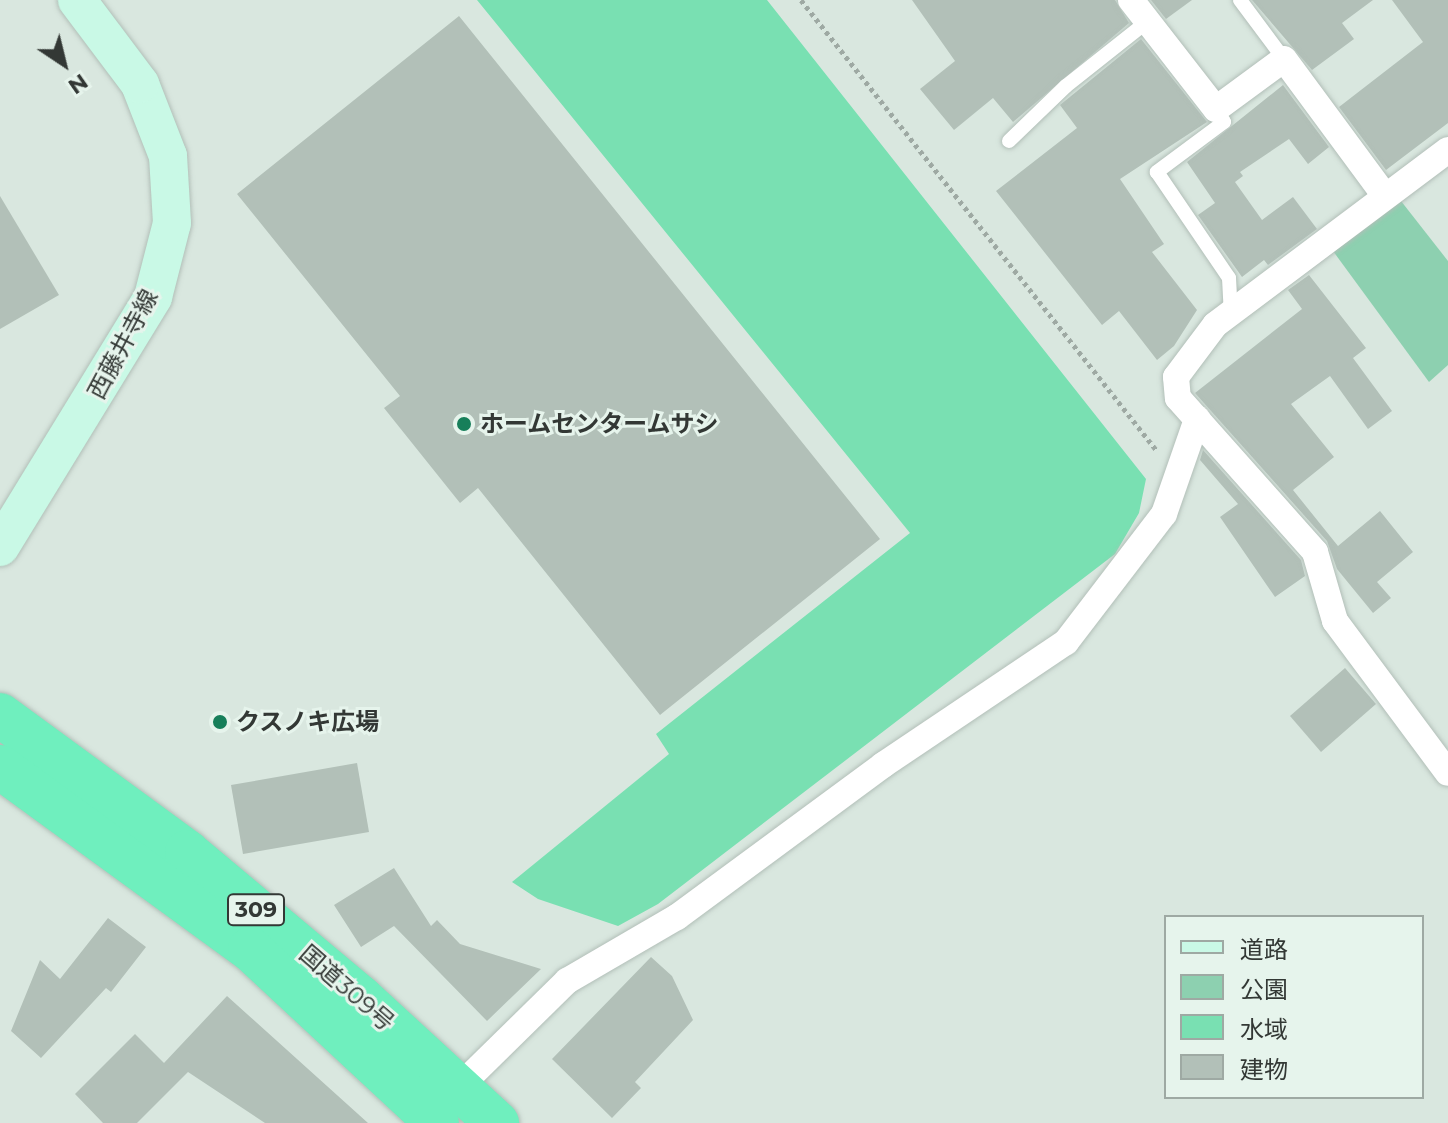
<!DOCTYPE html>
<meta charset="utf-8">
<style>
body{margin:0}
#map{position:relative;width:1448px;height:1123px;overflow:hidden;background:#d9e7df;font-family:Montserrat,"Noto Sans JP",sans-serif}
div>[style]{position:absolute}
.green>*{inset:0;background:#8dd0b0}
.water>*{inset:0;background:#79e0b2}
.building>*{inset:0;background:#b2c0b8}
.path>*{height:5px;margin-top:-2.5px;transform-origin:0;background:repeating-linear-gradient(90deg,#9ea9a3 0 4px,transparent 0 8px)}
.roads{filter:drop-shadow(0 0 2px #b2bfb8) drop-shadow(0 0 2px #b2bfb8)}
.service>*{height:14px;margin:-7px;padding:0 7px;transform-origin:7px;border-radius:7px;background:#fff}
.minor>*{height:26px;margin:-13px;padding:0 13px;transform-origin:13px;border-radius:13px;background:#fff}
.secondary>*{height:38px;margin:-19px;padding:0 19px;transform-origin:19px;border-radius:19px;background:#c9f9e6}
.trunk>*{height:44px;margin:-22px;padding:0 22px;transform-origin:22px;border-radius:22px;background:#6fefbe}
.dots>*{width:22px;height:22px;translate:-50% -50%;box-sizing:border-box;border:4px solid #e6f4ec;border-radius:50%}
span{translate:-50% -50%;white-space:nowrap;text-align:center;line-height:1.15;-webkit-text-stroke:6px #e6f4ec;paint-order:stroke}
.shield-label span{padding:2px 6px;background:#e6f4ec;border:2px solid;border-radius:6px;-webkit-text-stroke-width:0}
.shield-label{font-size:22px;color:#333835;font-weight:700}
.street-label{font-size:24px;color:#333835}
.poi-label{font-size:24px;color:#333835;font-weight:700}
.left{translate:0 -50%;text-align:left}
.legend{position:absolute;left:1164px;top:915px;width:260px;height:184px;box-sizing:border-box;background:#e6f4ec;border:2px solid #9ea9a3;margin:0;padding:10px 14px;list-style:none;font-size:24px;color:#333835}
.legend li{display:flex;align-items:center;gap:16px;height:40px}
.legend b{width:40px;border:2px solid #9ea9a3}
.north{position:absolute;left:24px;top:24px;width:80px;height:80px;-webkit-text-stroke:6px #e6f4ec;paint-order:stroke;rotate:145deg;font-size:22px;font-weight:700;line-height:32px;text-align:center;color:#333835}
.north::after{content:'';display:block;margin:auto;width:28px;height:36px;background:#333835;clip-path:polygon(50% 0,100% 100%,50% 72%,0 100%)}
</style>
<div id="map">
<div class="green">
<i style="clip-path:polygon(1401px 201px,1448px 261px,1448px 365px,1429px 382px,1333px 251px)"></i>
</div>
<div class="water">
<i style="clip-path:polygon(477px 0,767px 0,1146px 479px,1139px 513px,1115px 554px,658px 904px,618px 926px,538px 899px,512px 882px,669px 754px,656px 734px,910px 533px)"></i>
</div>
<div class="building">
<i style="clip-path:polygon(912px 0,1115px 0,1129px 23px,1013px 122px,993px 98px,954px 130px,920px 89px,955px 61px)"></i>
<i style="clip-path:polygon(1151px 0,1192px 0,1166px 19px)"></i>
<i style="clip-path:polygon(1252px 0,1373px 0,1342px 23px,1354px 39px,1312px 70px)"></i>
<i style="clip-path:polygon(1392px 0,1448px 0,1448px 123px,1386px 170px,1339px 107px,1423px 42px)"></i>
<i style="clip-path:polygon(459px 16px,880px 539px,660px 715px,478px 488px,460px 503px,384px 408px,400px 396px,237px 194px)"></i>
<i style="clip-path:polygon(1141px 39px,1207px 122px,1120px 179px,1164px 244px,1152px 252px,1197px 310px,1174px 346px,1157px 360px,1119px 311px,1102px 325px,996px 191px,1077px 128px,1060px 105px)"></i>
<i style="clip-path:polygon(1283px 85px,1329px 147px,1308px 164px,1289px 139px,1240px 172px,1243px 176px,1235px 182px,1262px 220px,1293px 197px,1317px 229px,1268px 265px,1264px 260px,1242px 277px,1198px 215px,1215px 203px,1187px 162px)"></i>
<i style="clip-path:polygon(0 196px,59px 295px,0 329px)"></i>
<i style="clip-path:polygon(1309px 275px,1366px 348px,1353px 358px,1392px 411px,1368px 429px,1330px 376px,1291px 404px,1334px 457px,1293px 490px,1338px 546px,1380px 511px,1413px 552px,1377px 582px,1391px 598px,1373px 613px,1337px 569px,1327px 541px,1195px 393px,1302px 309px,1288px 290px)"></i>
<i style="clip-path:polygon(1203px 450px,1301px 560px,1305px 576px,1275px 597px,1220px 517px,1238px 504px,1200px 460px)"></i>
<i style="clip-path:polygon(1345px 668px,1376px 704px,1321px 752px,1290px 716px)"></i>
<i style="clip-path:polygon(357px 763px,369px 832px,243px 854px,231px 785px)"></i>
<i style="clip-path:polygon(394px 868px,431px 926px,437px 920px,460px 944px,541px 969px,487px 1021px,394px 926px,361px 947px,334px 905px)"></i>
<i style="clip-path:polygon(108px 918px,146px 947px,111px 992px,106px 988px,41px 1058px,11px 1031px,40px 960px,60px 979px)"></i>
<i style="clip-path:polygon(651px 957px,672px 976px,693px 1020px,635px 1082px,641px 1088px,612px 1118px,552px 1059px)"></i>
<i style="clip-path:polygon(227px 996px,368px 1123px,265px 1123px,188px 1072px,137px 1123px,103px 1123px,75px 1094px,135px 1034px,164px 1063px)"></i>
</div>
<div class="path">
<i style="left:801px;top:0;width:575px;rotate:51.71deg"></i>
</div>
<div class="roads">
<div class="service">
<i style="left:1240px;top:0;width:74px;rotate:53.3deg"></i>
<i style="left:1216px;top:109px;width:15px;rotate:58deg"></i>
<i style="left:1224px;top:122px;width:84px;rotate:143.3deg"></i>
<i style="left:1157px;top:172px;width:128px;rotate:55.8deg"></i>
<i style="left:1229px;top:278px;width:35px;rotate:87deg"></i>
<i style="left:1009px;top:141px;width:79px;rotate:-44deg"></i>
<i style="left:1066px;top:86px;width:105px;rotate:-38.4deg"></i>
</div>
<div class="minor">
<i style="left:1131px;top:0;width:138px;rotate:52.1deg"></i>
<i style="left:1216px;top:109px;width:84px;rotate:-36.3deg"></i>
<i style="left:1284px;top:59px;width:170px;rotate:53.6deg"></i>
<i style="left:1448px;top:150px;width:291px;rotate:143.1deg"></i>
<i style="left:1215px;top:325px;width:65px;rotate:126.9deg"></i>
<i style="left:1176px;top:377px;width:21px;rotate:85deg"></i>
<i style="left:1178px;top:398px;width:206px;rotate:48.3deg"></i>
<i style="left:1315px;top:552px;width:72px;rotate:73.8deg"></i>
<i style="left:1335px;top:621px;width:189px;rotate:53.4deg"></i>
<i style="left:458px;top:1088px;width:153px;rotate:-44.5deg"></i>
<i style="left:567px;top:981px;width:127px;rotate:-30.2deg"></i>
<i style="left:677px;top:917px;width:256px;rotate:-36.4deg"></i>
<i style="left:883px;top:765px;width:220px;rotate:-33.9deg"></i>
<i style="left:1066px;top:642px;width:161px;rotate:-52.6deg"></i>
<i style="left:1164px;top:514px;width:101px;rotate:-70.8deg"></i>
</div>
<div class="secondary">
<i style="left:0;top:547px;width:293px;rotate:-58.5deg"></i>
<i style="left:153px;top:297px;width:76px;rotate:-75.6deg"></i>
<i style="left:172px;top:223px;width:67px;rotate:-93.4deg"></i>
<i style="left:168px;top:156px;width:77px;rotate:-111.3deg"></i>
<i style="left:140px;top:84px;width:105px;rotate:-126.9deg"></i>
</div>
<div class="trunk">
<i style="left:0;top:715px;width:232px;rotate:36.2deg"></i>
<i style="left:187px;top:852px;width:227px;rotate:40deg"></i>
<i style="left:361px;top:998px;width:185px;rotate:42.6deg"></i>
<i style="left:0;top:767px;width:309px;rotate:36.1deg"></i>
<i style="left:250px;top:949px;width:255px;rotate:42.9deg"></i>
</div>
</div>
<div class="dots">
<i style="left:464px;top:424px;background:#177f5a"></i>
<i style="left:220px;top:722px;background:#177f5a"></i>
</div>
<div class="shield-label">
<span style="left:256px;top:910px">309</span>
</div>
<div class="street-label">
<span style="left:123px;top:344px;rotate:-62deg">西藤井寺線</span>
<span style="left:347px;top:988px;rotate:41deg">国道309号</span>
</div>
<div class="poi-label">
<span class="left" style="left:480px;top:424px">ホームセンタームサシ</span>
<span class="left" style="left:236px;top:722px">クスノキ広場</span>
</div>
<ul class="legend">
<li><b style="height:10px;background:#c9f9e6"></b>道路</li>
<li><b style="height:22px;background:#8dd0b0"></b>公園</li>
<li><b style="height:22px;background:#79e0b2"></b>水域</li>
<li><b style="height:22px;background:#b2c0b8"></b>建物</li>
</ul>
<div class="north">N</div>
</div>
